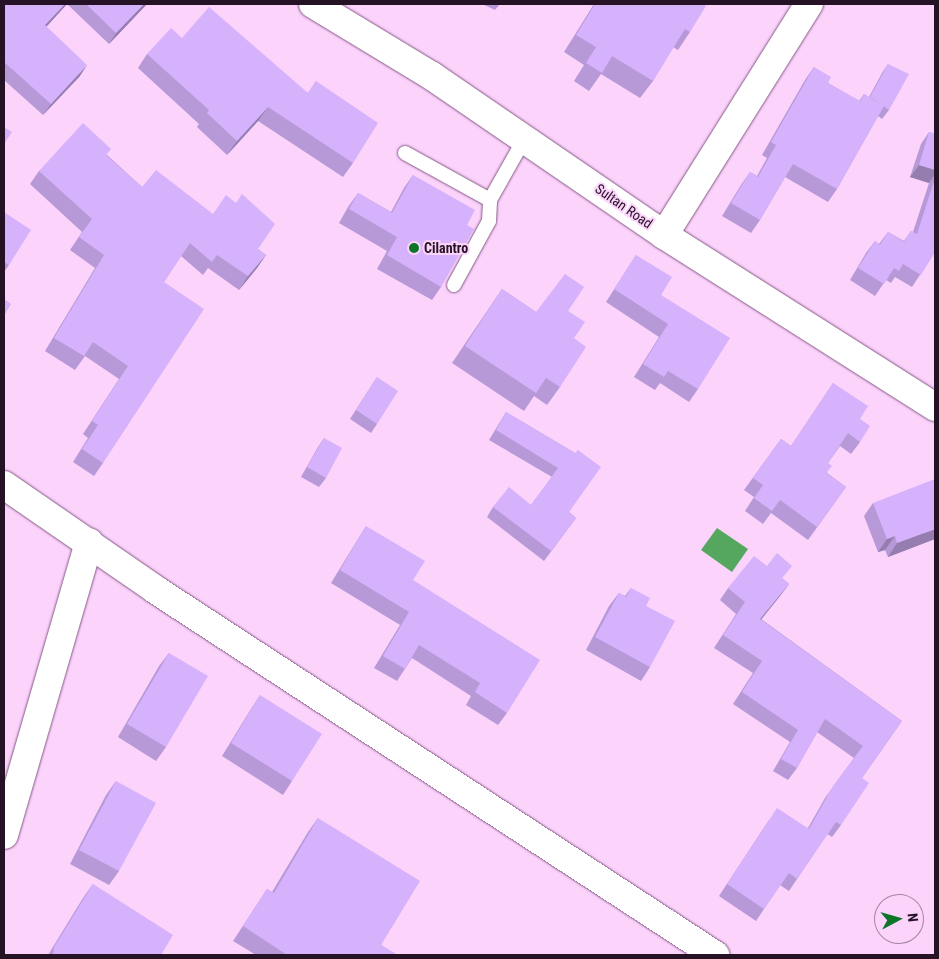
<!DOCTYPE html>
<style>
body{margin:0}
#map{position:relative;width:939px;height:959px;overflow:hidden;background:#fbd3fb;font-family:"Roboto Condensed",sans-serif}
div>[style]{position:absolute}
.water>*{inset:0;background:#55a75f}
.roads{filter:drop-shadow(0 0 1px #855885) drop-shadow(0 0 1px #855885)}
.service>*{height:14px;margin:-7px;padding:0 7px;transform-origin:7px;border-radius:7px;background:#fff}
.minor>*{height:28px;margin:-14px;padding:0 14px;transform-origin:14px;border-radius:14px;background:#fff}
.wall>*{inset:0;background:#b799d8}
.shaded-wall>*{inset:0;background:#957db0}
.building>*{inset:0;background:#d5b2fb}
.dots>*{width:14px;height:14px;translate:-50% -50%;box-sizing:border-box;border:2px solid #fbd3fb;border-radius:50%}
span{translate:-50% -50%;white-space:nowrap;text-align:center;line-height:1.15;-webkit-text-stroke:4px #fbd3fb;paint-order:stroke}
.street-label{font-size:14px;color:#251325}
.poi-label{font-size:14px;color:#251325;font-weight:700}
.left{translate:0 -50%;text-align:left}
.frame{position:absolute;inset:0;border:5px solid #251325;pointer-events:none}
.north{position:absolute;left:874px;top:894px;width:50px;height:50px;box-sizing:border-box;background:#fbd3fb;border:1px solid #a586a5;border-radius:50%;rotate:84deg;font-size:14px;font-weight:700;line-height:20px;text-align:center;color:#251325}
.north::after{content:'';display:block;margin:auto;width:18px;height:22px;background:#0c7528;clip-path:polygon(50% 0,100% 100%,50% 72%,0 100%)}
</style>
<div id="map">
<div class="water">
<i style="clip-path:polygon(717px 528px,748px 549px,732px 572px,701px 550px)"></i>
</div>
<div class="roads">
<div class="service">
<i style="left:405px;top:153px;width:97px;rotate:28.9deg"></i>
<i style="left:490px;top:200px;width:71px;rotate:-60.6deg"></i>
<i style="left:454px;top:285px;width:73px;rotate:-61.3deg"></i>
<i style="left:489px;top:221px;width:21px;rotate:-87deg"></i>
</div>
<div class="minor">
<i style="left:313px;top:4px;width:139px;rotate:31.2deg"></i>
<i style="left:432px;top:76px;width:281px;rotate:34.4deg"></i>
<i style="left:664px;top:235px;width:321px;rotate:32.4deg"></i>
<i style="left:664px;top:235px;width:273px;rotate:-57.9deg"></i>
<i style="left:4px;top:485px;width:185px;rotate:34.6deg"></i>
<i style="left:156px;top:590px;width:668px;rotate:33.14deg"></i>
<i style="left:4px;top:835px;width:305px;rotate:-73.8deg"></i>
</div>
</div>
<div class="wall">
<i style="clip-path:polygon(4px 4px,147px 4px,109px 44px,67px 4px,46px 27px,80px 76px,43px 115px,4px 80px)"></i>
<i style="clip-path:polygon(482px 4px,500px 4px,495px 10px)"></i>
<i style="clip-path:polygon(594px 4px,703px 4px,690px 32px,678px 50px,673px 47px,653px 81px,640px 98px,601px 74px,589px 91px,574px 81px,584px 65px,564px 52px)"></i>
<i style="clip-path:polygon(182px 38px,308px 93px,316px 81px,353px 163px,343px 177px,258px 121px,227px 155px,197px 127px,199px 124px,138px 68px,147px 54px)"></i>
<i style="clip-path:polygon(888px 64px,889px 110px,882px 119px,878px 116px,837px 189px,828px 202px,785px 177px,760px 220px,751px 233px,722px 216px,741px 185px,750px 172px,757px 176px,767px 158px,762px 155px,805px 80px,814px 67px,828px 83px,859px 101px,864px 94px,869px 97px,882px 73px)"></i>
<i style="clip-path:polygon(929px 132px,935px 134px,935px 252px,912px 287px,895px 277px,891px 283px,886px 280px,875px 296px,850px 280px,866px 253px,875px 241px,879px 244px,888px 232px,904px 241px,911px 231px,913px 232px,929px 183px,910px 177px,921px 144px)"></i>
<i style="clip-path:polygon(107px 155px,142px 187px,258px 249px,266px 255px,257px 268px,239px 290px,208px 268px,203px 275px,181px 256px,164px 282px,103px 463px,94px 476px,73px 462px,88px 438px,83px 434px,119px 379px,85px 356px,75px 370px,45px 351px,95px 268px,70px 250px,82px 232px,30px 184px,39px 171px)"></i>
<i style="clip-path:polygon(413px 175px,467px 225px,441px 287px,432px 300px,377px 269px,387px 251px,339px 223px,348px 207px,358px 193px,391px 212px,404px 188px)"></i>
<i style="clip-path:polygon(4px 212px,9px 265px,4px 272px)"></i>
<i style="clip-path:polygon(636px 255px,661px 295px,698px 389px,689px 402px,660px 383px,655px 390px,634px 377px,659px 337px,606px 302px)"></i>
<i style="clip-path:polygon(502px 289px,536px 312px,568px 311px,574px 338px,560px 387px,547px 405px,534px 396px,524px 411px,452px 363px)"></i>
<i style="clip-path:polygon(377px 377px,377px 424px,371px 433px,350px 419px)"></i>
<i style="clip-path:polygon(833px 383px,860px 419px,860px 442px,851px 454px,840px 446px,828px 463px,827px 473px,846px 487px,808px 540px,771px 513px,763px 524px,745px 511px,754px 497px,744px 490px,781px 439px,791px 446px)"></i>
<i style="clip-path:polygon(506px 412px,575px 453px,569px 512px,576px 518px,544px 561px,487px 517px,493px 507px,531px 505px,552px 477px,489px 440px)"></i>
<i style="clip-path:polygon(324px 438px,326px 478px,319px 487px,301px 477px,318px 447px)"></i>
<i style="clip-path:polygon(873px 503px,935px 539px,888px 557px,885px 550px,878px 552px,864px 516px)"></i>
<i style="clip-path:polygon(366px 526px,413px 580px,507px 713px,498px 725px,466px 705px,471px 696px,412px 658px,397px 681px,374px 668px,400px 625px,331px 583px,358px 539px)"></i>
<i style="clip-path:polygon(767px 566px,789px 584px,780px 596px,761px 619px,902px 721px,862px 778px,841px 825px,832px 837px,827px 834px,789px 891px,780px 885px,756px 921px,719px 896px,769px 820px,808px 828px,825px 798px,854px 758px,817px 732px,797px 768px,788px 780px,773px 771px,790px 742px,733px 704px,753px 673px,714px 648px,736px 614px,720px 600px,728px 588px)"></i>
<i style="clip-path:polygon(631px 588px,646px 606px,650px 667px,641px 681px,586px 650px,609px 606px,619px 593px,625px 596px)"></i>
<i style="clip-path:polygon(169px 653px,166px 747px,156px 761px,118px 737px,159px 666px)"></i>
<i style="clip-path:polygon(260px 695px,292px 781px,283px 795px,222px 756px,251px 709px)"></i>
<i style="clip-path:polygon(116px 781px,119px 871px,109px 885px,70px 864px,106px 795px)"></i>
<i style="clip-path:polygon(318px 818px,381px 945px,397px 955px,256px 955px,233px 941px,267px 889px,272px 892px,308px 832px)"></i>
<i style="clip-path:polygon(93px 884px,161px 955px,48px 955px,83px 898px)"></i>
</div>
<div class="shaded-wall">
<i style="clip-path:polygon(65px 4px,67px 4px,37px 37px,45px 25px)"></i>
<i style="clip-path:polygon(144px 4px,147px 4px,109px 44px,116px 33px)"></i>
<i style="clip-path:polygon(87px 65px,80px 76px,43px 115px,51px 104px)"></i>
<i style="clip-path:polygon(268px 107px,258px 121px,227px 155px,237px 141px)"></i>
<i style="clip-path:polygon(919px 165px,935px 170px,935px 174px,929px 183px,910px 177px)"></i>
<i style="clip-path:polygon(266px 255px,257px 268px,239px 290px,248px 276px)"></i>
<i style="clip-path:polygon(935px 529px,935px 539px,888px 557px,897px 543px)"></i>
<i style="clip-path:polygon(895px 536px,885px 550px,878px 552px,887px 539px)"></i>
<i style="clip-path:polygon(789px 584px,780px 596px,752px 631px,760px 619px)"></i>
</div>
<div class="building">
<i style="clip-path:polygon(4px 4px,65px 4px,45px 25px,87px 65px,51px 104px,4px 62px)"></i>
<i style="clip-path:polygon(86px 4px,144px 4px,116px 33px)"></i>
<i style="clip-path:polygon(595px 4px,703px 4px,706px 6px,690px 32px,685px 29px,653px 81px,612px 56px,602px 73px,586px 63px,596px 47px,576px 35px)"></i>
<i style="clip-path:polygon(209px 7px,308px 93px,316px 81px,378px 123px,353px 163px,268px 107px,237px 141px,207px 113px,209px 110px,147px 54px,171px 28px,182px 38px)"></i>
<i style="clip-path:polygon(888px 64px,909px 74px,889px 110px,870px 97px)"></i>
<i style="clip-path:polygon(814px 67px,831px 77px,828px 83px,860px 101px,864px 94px,884px 106px,837px 189px,793px 164px,760px 220px,731px 203px,750px 172px,758px 177px,776px 145px,771px 142px)"></i>
<i style="clip-path:polygon(83px 123px,111px 149px,106px 155px,142px 187px,156px 170px,213px 214px,226px 195px,236px 203px,242px 194px,275px 224px,258px 249px,266px 255px,248px 276px,217px 255px,212px 262px,190px 243px,164px 282px,204px 309px,103px 463px,82px 449px,98px 425px,92px 421px,128px 366px,93px 342px,84px 356px,54px 338px,104px 255px,79px 237px,92px 219px,39px 171px)"></i>
<i style="clip-path:polygon(4px 127px,12px 132px,4px 144px)"></i>
<i style="clip-path:polygon(929px 132px,935px 134px,935px 170px,919px 165px)"></i>
<i style="clip-path:polygon(413px 175px,475px 210px,467px 225px,474px 229px,441px 287px,387px 255px,397px 237px,349px 209px,358px 193px,392px 213px)"></i>
<i style="clip-path:polygon(935px 178px,935px 252px,921px 275px,903px 264px,899px 271px,894px 268px,884px 284px,858px 268px,875px 241px,880px 245px,888px 232px,904px 242px,911px 231px,917px 234px)"></i>
<i style="clip-path:polygon(4px 212px,31px 230px,9px 265px,4px 262px)"></i>
<i style="clip-path:polygon(636px 255px,672px 277px,661px 295px,730px 338px,698px 389px,668px 371px,664px 377px,643px 364px,668px 324px,614px 289px)"></i>
<i style="clip-path:polygon(565px 274px,584px 287px,568px 311px,585px 322px,574px 338px,586px 347px,560px 387px,546px 378px,536px 393px,465px 346px,502px 289px,536px 312px)"></i>
<i style="clip-path:polygon(4px 299px,11px 304px,4px 316px)"></i>
<i style="clip-path:polygon(377px 377px,398px 391px,377px 424px,356px 410px)"></i>
<i style="clip-path:polygon(833px 383px,868px 406px,860px 419px,870px 426px,860px 442px,848px 433px,828px 463px,832px 466px,826px 473px,846px 487px,817px 527px,780px 500px,772px 511px,754px 498px,763px 485px,753px 478px,781px 439px,791px 446px)"></i>
<i style="clip-path:polygon(506px 412px,575px 453px,578px 450px,601px 467px,569px 512px,576px 518px,551px 551px,493px 507px,509px 487px,531px 505px,558px 468px,496px 430px)"></i>
<i style="clip-path:polygon(324px 438px,342px 448px,326px 478px,307px 467px)"></i>
<i style="clip-path:polygon(935px 479px,935px 529px,897px 543px,895px 536px,887px 539px,873px 503px)"></i>
<i style="clip-path:polygon(366px 526px,425px 561px,413px 580px,540px 660px,507px 713px,475px 692px,480px 683px,419px 645px,405px 669px,383px 656px,409px 612px,340px 570px)"></i>
<i style="clip-path:polygon(777px 553px,792px 566px,782px 578px,789px 584px,760px 619px,902px 721px,862px 778px,869px 783px,841px 825px,836px 822px,797px 879px,789px 873px,764px 909px,727px 884px,777px 808px,809px 829px,833px 786px,863px 746px,825px 719px,797px 768px,781px 759px,798px 730px,742px 692px,762px 661px,723px 635px,745px 602px,728px 588px,754px 556px,767px 566px)"></i>
<i style="clip-path:polygon(631px 588px,650px 598px,646px 606px,675px 621px,650px 667px,595px 637px,619px 593px,626px 597px)"></i>
<i style="clip-path:polygon(169px 653px,208px 676px,166px 747px,127px 724px)"></i>
<i style="clip-path:polygon(260px 695px,322px 734px,292px 781px,231px 743px)"></i>
<i style="clip-path:polygon(116px 781px,156px 803px,119px 871px,79px 850px)"></i>
<i style="clip-path:polygon(318px 818px,420px 881px,381px 945px,397px 955px,287px 955px,243px 926px,267px 889px,274px 893px)"></i>
<i style="clip-path:polygon(93px 884px,173px 935px,161px 955px,53px 955px,54px 947px)"></i>
</div>
<div class="dots">
<i style="left:414px;top:248px;background:#0c7528"></i>
</div>
<div class="street-label">
<span style="left:624px;top:206px;rotate:35deg">Sultan Road</span>
</div>
<div class="poi-label">
<span class="left" style="left:424px;top:248px">Cilantro</span>
</div>
<div class="frame"></div>
<div class="north">N</div>
</div>
